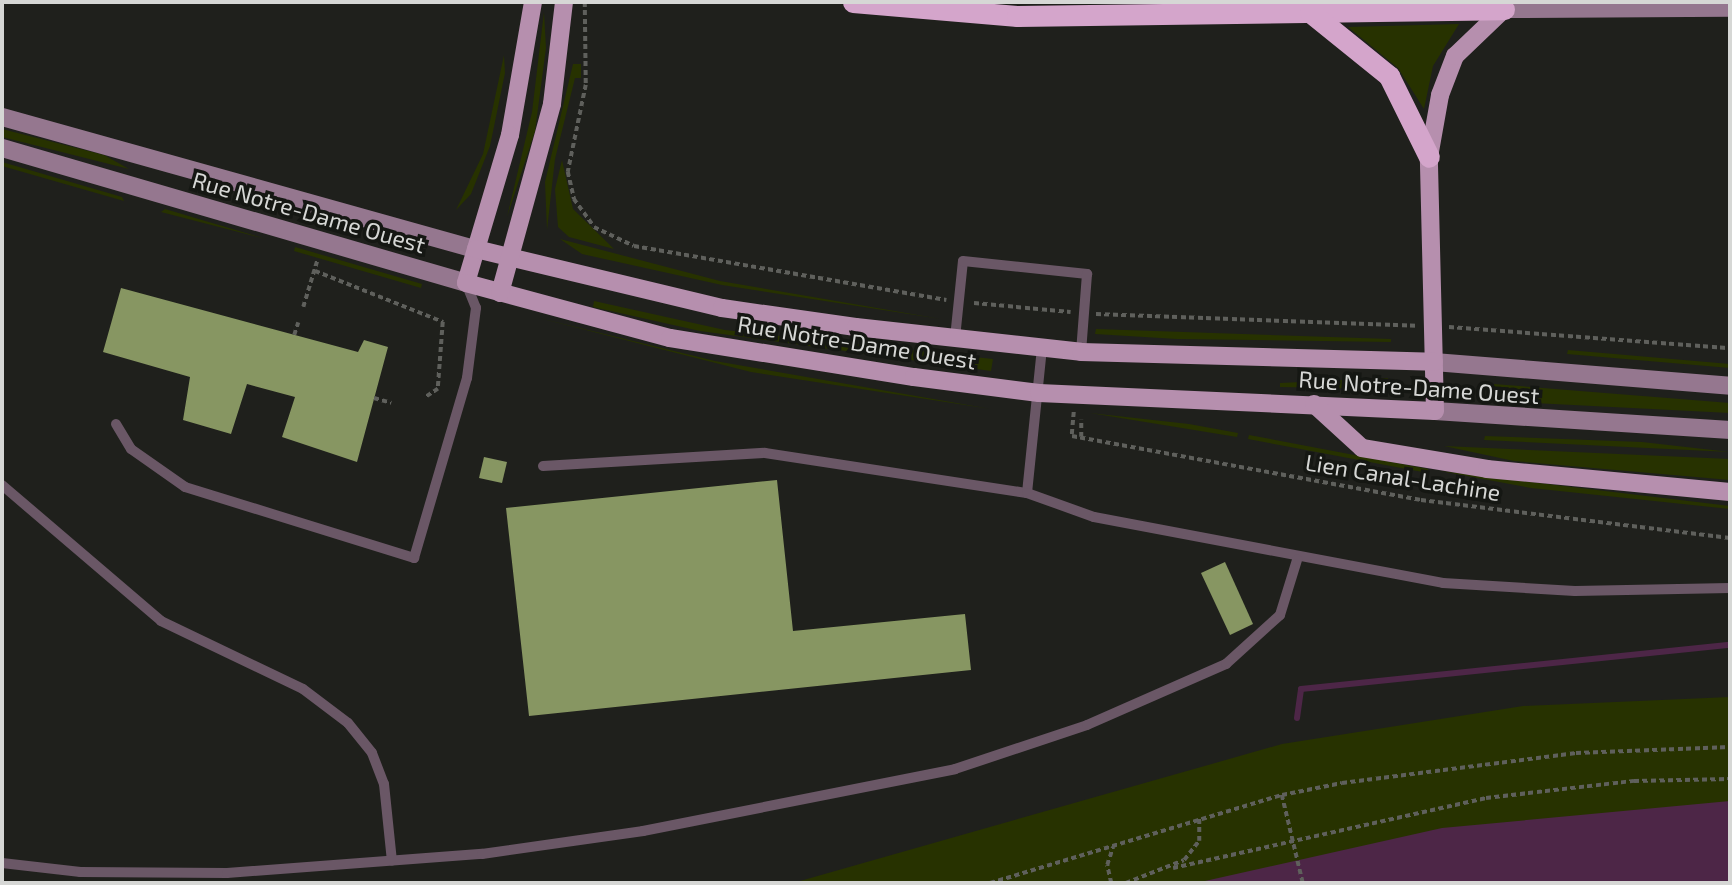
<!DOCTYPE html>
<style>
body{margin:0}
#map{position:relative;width:1732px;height:885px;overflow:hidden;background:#1f201c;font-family:"Exo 2",sans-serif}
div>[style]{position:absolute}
.green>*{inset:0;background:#273200}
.water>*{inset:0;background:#4d2647}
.stream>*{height:6px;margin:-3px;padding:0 3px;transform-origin:3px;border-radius:3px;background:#4d2647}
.building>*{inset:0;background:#879662}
.path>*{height:3.5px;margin-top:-1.75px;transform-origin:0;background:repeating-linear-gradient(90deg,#5f605c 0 5px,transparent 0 8.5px)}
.lane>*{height:10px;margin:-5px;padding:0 5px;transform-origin:5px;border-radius:5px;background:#6a5766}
.secondary>*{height:18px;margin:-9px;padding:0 9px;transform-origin:9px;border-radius:9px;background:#95778f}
.primary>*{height:18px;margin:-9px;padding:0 9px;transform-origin:9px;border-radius:9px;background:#b68fae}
.highway>*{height:21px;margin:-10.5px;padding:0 10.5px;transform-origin:10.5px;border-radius:10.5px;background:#d4a5cb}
span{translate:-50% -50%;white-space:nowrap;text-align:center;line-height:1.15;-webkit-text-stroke:7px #151713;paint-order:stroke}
.street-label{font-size:23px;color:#d6d7d5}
.frame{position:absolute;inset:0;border:4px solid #d6d7d5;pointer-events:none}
</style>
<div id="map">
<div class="green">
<i style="clip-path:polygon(544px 12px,546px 48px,535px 131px,507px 217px,532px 112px)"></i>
<i style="clip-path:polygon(1348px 27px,1459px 24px,1433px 66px,1424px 109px,1398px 68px)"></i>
<i style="clip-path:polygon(504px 55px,505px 73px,490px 146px,471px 194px,456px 210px,483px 154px)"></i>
<i style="clip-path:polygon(573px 64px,581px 64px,581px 78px,575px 78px,555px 159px,547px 230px,545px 182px)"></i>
<i style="clip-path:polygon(2px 129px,104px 155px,129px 169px,2px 137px)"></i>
<i style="clip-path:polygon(562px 160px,573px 209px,614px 249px,569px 237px,558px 227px,555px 189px)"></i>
<i style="clip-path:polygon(2px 162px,122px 197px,124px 201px,2px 166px)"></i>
<i style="clip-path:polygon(165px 209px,266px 239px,161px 212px)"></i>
<i style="clip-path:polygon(560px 239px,720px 281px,941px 319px,722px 285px,582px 254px)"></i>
<i style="clip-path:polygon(295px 247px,422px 284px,421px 288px,294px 251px)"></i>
<i style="clip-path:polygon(594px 301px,725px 330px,993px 359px,991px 371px,700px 331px,593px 307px)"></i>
<i style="clip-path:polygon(535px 317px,715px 361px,991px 409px,751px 372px)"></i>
<i style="clip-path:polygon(1096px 329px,1391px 339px,1391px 342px,1177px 339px,1095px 334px)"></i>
<i style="clip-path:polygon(1568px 350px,1730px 364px,1730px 368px,1567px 354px)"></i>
<i style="clip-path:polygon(1388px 378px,1388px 389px,1280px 387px,1280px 383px)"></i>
<i style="clip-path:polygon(1494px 384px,1730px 403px,1730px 413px,1493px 401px)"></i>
<i style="clip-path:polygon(1090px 413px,1189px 424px,1238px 433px,1237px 437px)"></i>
<i style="clip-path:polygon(1249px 435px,1428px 469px,1428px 473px,1248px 439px)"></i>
<i style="clip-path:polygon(1485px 436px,1642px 442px,1730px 452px,1484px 440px)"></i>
<i style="clip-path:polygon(1444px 446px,1730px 459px,1730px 480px,1514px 461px)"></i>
<i style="clip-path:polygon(1440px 471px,1730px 506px,1730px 509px,1531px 488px)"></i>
<i style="clip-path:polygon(1730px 697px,1730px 883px,793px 883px,1282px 744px,1523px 706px)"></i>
</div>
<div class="water">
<i style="clip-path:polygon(1730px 801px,1730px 883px,1196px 883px,1442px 828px)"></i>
</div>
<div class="stream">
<i style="left:1297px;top:718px;width:29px;rotate:-82deg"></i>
<i style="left:1301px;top:689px;width:431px;rotate:-5.9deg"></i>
</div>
<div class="building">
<i style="clip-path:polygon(121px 288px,358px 352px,364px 340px,388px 347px,357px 462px,282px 437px,295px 397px,247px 384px,231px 434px,183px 420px,190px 377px,103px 352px)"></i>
<i style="clip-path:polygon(484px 457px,507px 462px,502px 483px,479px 478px)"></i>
<i style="clip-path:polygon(777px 480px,793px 631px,965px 614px,971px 670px,529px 716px,506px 508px)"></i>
<i style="clip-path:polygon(1225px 562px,1253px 624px,1230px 635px,1201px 573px)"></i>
</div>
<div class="path">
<i style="left:585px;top:2px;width:83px;rotate:89.3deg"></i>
<i style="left:586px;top:85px;width:89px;rotate:101.7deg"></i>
<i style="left:568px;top:172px;width:28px;rotate:77deg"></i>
<i style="left:574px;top:199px;width:34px;rotate:54deg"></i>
<i style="left:594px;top:227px;width:44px;rotate:25.4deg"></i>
<i style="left:634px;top:246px;width:317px;rotate:9.8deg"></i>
<i style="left:315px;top:271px;width:138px;rotate:21.7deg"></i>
<i style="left:443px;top:322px;width:67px;rotate:94.3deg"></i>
<i style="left:438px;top:389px;width:14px;rotate:146deg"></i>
<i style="left:974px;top:303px;width:97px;rotate:5.3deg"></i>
<i style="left:303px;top:307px;width:48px;rotate:-73.1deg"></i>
<i style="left:1096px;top:314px;width:321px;rotate:2.1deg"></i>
<i style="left:1449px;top:327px;width:282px;rotate:4.3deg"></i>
<i style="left:294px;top:335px;width:13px;rotate:-72deg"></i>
<i style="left:374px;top:398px;width:18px;rotate:16deg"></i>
<i style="left:1074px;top:412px;width:24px;rotate:95deg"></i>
<i style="left:1072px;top:436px;width:355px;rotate:10.4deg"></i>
<i style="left:1421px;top:500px;width:311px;rotate:7deg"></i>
<i style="left:1081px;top:437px;width:17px;rotate:-90deg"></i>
<i style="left:1282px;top:795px;width:90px;rotate:76.6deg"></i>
<i style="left:1173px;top:868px;width:321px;rotate:-12.6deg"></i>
<i style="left:1486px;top:798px;width:149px;rotate:-6.6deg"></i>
<i style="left:1634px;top:781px;width:96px;rotate:-1.2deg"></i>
<i style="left:990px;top:883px;width:305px;rotate:-16.8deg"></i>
<i style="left:1282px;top:795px;width:61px;rotate:-11.3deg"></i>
<i style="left:1342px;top:783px;width:236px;rotate:-7.3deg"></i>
<i style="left:1576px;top:753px;width:154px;rotate:-2.2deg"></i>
<i style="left:1111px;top:883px;width:18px;rotate:-103deg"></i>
<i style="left:1107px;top:865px;width:19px;rotate:-72deg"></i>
<i style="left:1126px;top:883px;width:62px;rotate:-21.6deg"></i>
<i style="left:1184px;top:860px;width:24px;rotate:-52deg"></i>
<i style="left:1199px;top:841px;width:22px;rotate:-90deg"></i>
</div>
<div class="lane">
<i style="left:955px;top:338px;width:77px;rotate:-84.1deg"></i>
<i style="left:963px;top:261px;width:125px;rotate:6deg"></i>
<i style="left:1087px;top:274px;width:78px;rotate:94.4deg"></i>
<i style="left:116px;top:424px;width:29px;rotate:59deg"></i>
<i style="left:131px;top:449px;width:66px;rotate:35.1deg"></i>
<i style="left:185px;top:487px;width:240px;rotate:17.2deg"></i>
<i style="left:414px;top:558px;width:188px;rotate:-73.6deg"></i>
<i style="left:467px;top:378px;width:71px;rotate:-82.7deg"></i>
<i style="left:476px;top:308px;width:27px;rotate:-112deg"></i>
<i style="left:543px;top:466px;width:222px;rotate:-3.4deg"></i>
<i style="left:765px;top:453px;width:265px;rotate:8.7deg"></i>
<i style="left:1027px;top:493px;width:146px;rotate:-84.1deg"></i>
<i style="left:2px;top:485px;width:209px;rotate:40.5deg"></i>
<i style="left:161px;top:621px;width:157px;rotate:25.6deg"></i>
<i style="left:303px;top:689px;width:56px;rotate:37.1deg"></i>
<i style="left:348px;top:723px;width:38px;rotate:51deg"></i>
<i style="left:372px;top:753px;width:33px;rotate:69deg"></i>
<i style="left:384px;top:784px;width:77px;rotate:84.1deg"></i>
<i style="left:1027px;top:493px;width:71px;rotate:19.7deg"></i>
<i style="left:1094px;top:517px;width:355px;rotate:10.7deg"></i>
<i style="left:1443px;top:583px;width:132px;rotate:3.5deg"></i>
<i style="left:1575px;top:591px;width:155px;rotate:-1.1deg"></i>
<i style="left:2px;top:863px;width:79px;rotate:6.6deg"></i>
<i style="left:80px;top:872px;width:147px;rotate:0.4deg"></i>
<i style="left:227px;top:873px;width:256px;rotate:-4.3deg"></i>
<i style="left:482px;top:854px;width:163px;rotate:-8.1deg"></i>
<i style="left:643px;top:831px;width:318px;rotate:-11.2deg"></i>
<i style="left:955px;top:769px;width:139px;rotate:-18.4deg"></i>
<i style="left:1087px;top:725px;width:152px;rotate:-23.7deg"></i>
<i style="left:1226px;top:664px;width:73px;rotate:-42.2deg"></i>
<i style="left:1280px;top:615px;width:58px;rotate:-72.8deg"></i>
</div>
<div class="secondary">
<i style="left:1504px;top:9px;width:226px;rotate:-0.3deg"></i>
<i style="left:2px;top:117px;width:492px;rotate:15.6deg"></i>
<i style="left:2px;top:148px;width:483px;rotate:16.2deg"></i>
<i style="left:1434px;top:362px;width:297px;rotate:4.6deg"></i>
<i style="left:1435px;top:411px;width:296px;rotate:3.7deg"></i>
</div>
<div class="primary">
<i style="left:533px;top:2px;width:135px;rotate:99.8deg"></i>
<i style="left:510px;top:135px;width:154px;rotate:106.6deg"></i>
<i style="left:466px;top:283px;width:211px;rotate:15.1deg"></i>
<i style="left:670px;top:338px;width:247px;rotate:9.1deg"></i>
<i style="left:914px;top:377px;width:126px;rotate:7.3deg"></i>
<i style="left:1039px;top:393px;width:396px;rotate:2.6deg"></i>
<i style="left:1435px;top:411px;width:254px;rotate:-91.4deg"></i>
<i style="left:1429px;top:157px;width:63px;rotate:-79.9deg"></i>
<i style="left:1440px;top:95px;width:42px;rotate:-69deg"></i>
<i style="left:1455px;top:56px;width:68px;rotate:-43.8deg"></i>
<i style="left:476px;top:249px;width:253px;rotate:13.5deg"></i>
<i style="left:722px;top:308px;width:135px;rotate:8.1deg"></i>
<i style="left:856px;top:327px;width:226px;rotate:6.3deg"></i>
<i style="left:1081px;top:352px;width:353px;rotate:1.6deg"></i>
<i style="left:500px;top:293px;width:196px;rotate:-74.6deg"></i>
<i style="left:552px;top:104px;width:103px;rotate:-83.3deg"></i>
<i style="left:1314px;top:404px;width:65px;rotate:42.5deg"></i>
<i style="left:1362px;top:448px;width:127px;rotate:9.5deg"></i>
<i style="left:1487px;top:469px;width:244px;rotate:5.4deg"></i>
</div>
<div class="highway">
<i style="left:853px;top:2px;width:165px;rotate:4.9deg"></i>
<i style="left:1017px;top:16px;width:487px;rotate:-0.8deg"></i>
<i style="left:1310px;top:12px;width:102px;rotate:39deg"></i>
<i style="left:1389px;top:76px;width:90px;rotate:63.7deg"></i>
</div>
<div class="street-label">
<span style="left:309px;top:212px;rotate:16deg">Rue Notre-Dame Ouest</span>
<span style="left:857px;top:342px;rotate:9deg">Rue Notre-Dame Ouest</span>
<span style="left:1419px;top:387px;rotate:4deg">Rue Notre-Dame Ouest</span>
<span style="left:1403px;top:477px;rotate:9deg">Lien Canal-Lachine</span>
</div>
<div class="frame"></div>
</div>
